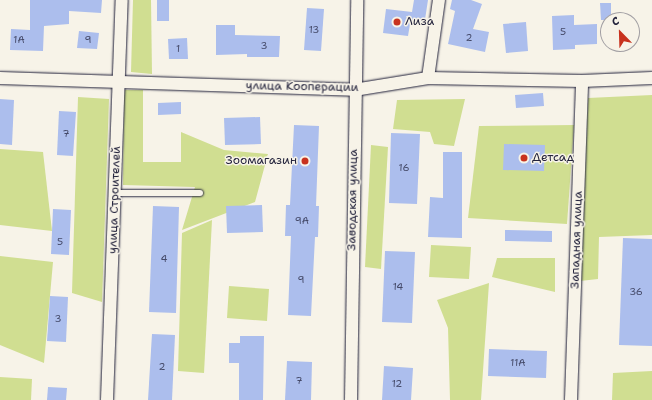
<!DOCTYPE html>
<meta charset="utf-8">
<style>
body{margin:0}
#map{position:relative;width:652px;height:400px;overflow:hidden;background:#f7f3e8;font-family:"Shantell Sans",sans-serif}
div>[style]{position:absolute}
.green>*{inset:0;background:#d0de91}
.building>*{inset:0;background:#acbeed}
.roads{filter:drop-shadow(0 0 1px #22223b) drop-shadow(0 0 1px #22223b)}
.service>*{height:6px;margin:-3px;padding:0 3px;transform-origin:3px;border-radius:3px;background:#f7f3e8}
.minor>*{height:12px;margin:-6px;padding:0 6px;transform-origin:6px;border-radius:6px;background:#f7f3e8}
.dots>*{width:11px;height:11px;translate:-50% -50%;box-sizing:border-box;border:2px solid #f7f3e8;border-radius:50%}
span{translate:-50% -50%;white-space:nowrap;text-align:center;line-height:1.15;-webkit-text-stroke:3px #f7f3e8;paint-order:stroke}
.number-label{font-size:10px;color:#444968}
.number-label span{-webkit-text-stroke-width:0}
.poi-label{font-size:12px;color:#22223b}
.left{translate:0 -50%;text-align:left}
.right{translate:-100% -50%;text-align:right}
.street-label{font-size:12px;color:#22223b}
.north{position:absolute;left:600px;top:12px;width:40px;height:40px;box-sizing:border-box;background:#f7f3e8;border:1px solid #a29fa3;border-radius:50%;rotate:337deg;font-size:11px;font-weight:700;line-height:16px;text-align:center;color:#22223b}
.north::after{content:'';display:block;margin:auto;width:14px;height:18px;background:#c8321e;clip-path:polygon(50% 0,100% 100%,50% 72%,0 100%)}
</style>
<div id="map">
<div class="green">
<i style="clip-path:polygon(133px 0,151px 0,152px 74px,131px 72px)"></i>
<i style="clip-path:polygon(124px 90px,143px 90px,143px 162px,181px 162px,181px 132px,224px 150px,268px 154px,255px 202px,182px 230px,195px 187px,123px 185px)"></i>
<i style="clip-path:polygon(652px 95px,652px 235px,599px 237px,598px 279px,580px 281px,588px 98px)"></i>
<i style="clip-path:polygon(78px 97px,109px 99px,102px 302px,72px 293px)"></i>
<i style="clip-path:polygon(465px 99px,454px 146px,434px 144px,430px 132px,393px 129px,397px 100px)"></i>
<i style="clip-path:polygon(574px 125px,567px 224px,468px 218px,479px 126px)"></i>
<i style="clip-path:polygon(371px 145px,388px 147px,381px 269px,365px 267px)"></i>
<i style="clip-path:polygon(0 149px,43px 152px,52px 231px,0 225px)"></i>
<i style="clip-path:polygon(212px 220px,204px 373px,178px 371px,182px 233px)"></i>
<i style="clip-path:polygon(431px 245px,471px 247px,469px 279px,429px 277px)"></i>
<i style="clip-path:polygon(0 256px,53px 262px,44px 363px,0 345px)"></i>
<i style="clip-path:polygon(497px 258px,555px 258px,555px 292px,492px 277px)"></i>
<i style="clip-path:polygon(489px 283px,481px 400px,450px 400px,448px 328px,437px 300px)"></i>
<i style="clip-path:polygon(229px 286px,269px 289px,267px 321px,227px 318px)"></i>
<i style="clip-path:polygon(652px 371px,652px 400px,612px 400px,613px 373px)"></i>
<i style="clip-path:polygon(0 377px,32px 379px,31px 400px,0 400px)"></i>
</div>
<div class="building">
<i style="clip-path:polygon(30px 0,102px 0,101px 13px,69px 11px,69px 24px,44px 26px,43px 51px,10px 50px,11px 29px,30px 30px)"></i>
<i style="clip-path:polygon(157px 0,169px 0,169px 21px,157px 21px)"></i>
<i style="clip-path:polygon(414px 0,428px 0,424px 26px,410px 24px,408px 36px,383px 33px,386px 9px,412px 12px)"></i>
<i style="clip-path:polygon(452px 0,471px 0,482px 4px,473px 29px,489px 32px,485px 52px,448px 44px,455px 11px,450px 9px)"></i>
<i style="clip-path:polygon(600px 3px,611px 3px,611px 20px,601px 20px)"></i>
<i style="clip-path:polygon(307px 8px,324px 9px,321px 51px,304px 50px)"></i>
<i style="clip-path:polygon(574px 15px,574px 25px,597px 24px,597px 44px,575px 45px,575px 49px,553px 50px,552px 16px)"></i>
<i style="clip-path:polygon(526px 22px,528px 51px,506px 53px,503px 24px)"></i>
<i style="clip-path:polygon(216px 25px,235px 25px,235px 35px,280px 36px,279px 57px,247px 57px,247px 54px,216px 55px)"></i>
<i style="clip-path:polygon(79px 31px,99px 33px,97px 49px,77px 48px)"></i>
<i style="clip-path:polygon(187px 38px,188px 59px,169px 59px,168px 39px)"></i>
<i style="clip-path:polygon(543px 93px,544px 106px,516px 108px,515px 95px)"></i>
<i style="clip-path:polygon(0 99px,14px 100px,12px 145px,0 144px)"></i>
<i style="clip-path:polygon(181px 102px,181px 114px,158px 115px,158px 103px)"></i>
<i style="clip-path:polygon(59px 111px,76px 112px,73px 156px,57px 155px)"></i>
<i style="clip-path:polygon(260px 117px,261px 144px,225px 145px,224px 118px)"></i>
<i style="clip-path:polygon(294px 125px,319px 126px,316px 206px,319px 206px,318px 237px,315px 237px,311px 316px,288px 315px,291px 236px,285px 236px,286px 205px,290px 205px)"></i>
<i style="clip-path:polygon(391px 133px,420px 134px,417px 204px,389px 203px)"></i>
<i style="clip-path:polygon(504px 144px,545px 145px,544px 171px,503px 170px)"></i>
<i style="clip-path:polygon(443px 152px,462px 152px,462px 238px,428px 237px,430px 197px,443px 198px)"></i>
<i style="clip-path:polygon(262px 205px,263px 232px,227px 233px,226px 206px)"></i>
<i style="clip-path:polygon(153px 206px,179px 207px,176px 313px,149px 312px)"></i>
<i style="clip-path:polygon(53px 209px,71px 210px,69px 255px,51px 254px)"></i>
<i style="clip-path:polygon(505px 230px,552px 231px,552px 242px,505px 241px)"></i>
<i style="clip-path:polygon(623px 238px,652px 239px,652px 346px,619px 345px)"></i>
<i style="clip-path:polygon(385px 251px,415px 252px,412px 323px,382px 322px)"></i>
<i style="clip-path:polygon(50px 296px,68px 297px,66px 342px,47px 341px)"></i>
<i style="clip-path:polygon(152px 334px,175px 335px,172px 400px,148px 400px)"></i>
<i style="clip-path:polygon(240px 336px,264px 336px,263px 400px,239px 400px,239px 363px,229px 363px,229px 343px,240px 343px)"></i>
<i style="clip-path:polygon(489px 349px,547px 351px,546px 378px,488px 376px)"></i>
<i style="clip-path:polygon(287px 361px,312px 362px,311px 400px,285px 400px)"></i>
<i style="clip-path:polygon(384px 366px,413px 368px,411px 400px,382px 400px)"></i>
<i style="clip-path:polygon(48px 387px,67px 388px,66px 400px,47px 400px)"></i>
</div>
<div class="roads">
<div class="service">
<i style="left:116px;top:193px;width:84px"></i>
</div>
<div class="minor">
<i style="left:0;top:78px;width:354px;rotate:1.9deg"></i>
<i style="left:354px;top:90px;width:75px;rotate:-9.2deg"></i>
<i style="left:428px;top:78px;width:154px;rotate:1.1deg"></i>
<i style="left:582px;top:81px;width:70px;rotate:-2.5deg"></i>
<i style="left:428px;top:78px;width:79px;rotate:-82deg"></i>
<i style="left:107px;top:400px;width:400px;rotate:-87.9deg"></i>
<i style="left:351px;top:400px;width:400px;rotate:-89.1deg"></i>
<i style="left:571px;top:400px;width:319px;rotate:-88deg"></i>
</div>
</div>
<div class="dots">
<i style="left:397px;top:22px;background:#c8321e"></i>
<i style="left:524px;top:158px;background:#c8321e"></i>
<i style="left:305px;top:161px;background:#c8321e"></i>
</div>
<div class="number-label">
<span style="left:314px;top:30px">13</span>
<span style="left:563px;top:32px">5</span>
<span style="left:469px;top:38px">2</span>
<span style="left:19px;top:40px">1А</span>
<span style="left:88px;top:40px">9</span>
<span style="left:264px;top:46px">3</span>
<span style="left:178px;top:49px">1</span>
<span style="left:66px;top:134px">7</span>
<span style="left:404px;top:168px">16</span>
<span style="left:302px;top:221px">9А</span>
<span style="left:60px;top:242px">5</span>
<span style="left:164px;top:259px">4</span>
<span style="left:301px;top:280px">9</span>
<span style="left:398px;top:287px">14</span>
<span style="left:636px;top:292px">36</span>
<span style="left:58px;top:319px">3</span>
<span style="left:518px;top:363px">11А</span>
<span style="left:162px;top:367px">2</span>
<span style="left:299px;top:381px">7</span>
<span style="left:397px;top:384px">12</span>
</div>
<div class="poi-label">
<span class="left" style="left:405px;top:22px">Лиза</span>
<span class="left" style="left:532px;top:158px">Детсад</span>
<span class="right" style="left:297px;top:161px">Зоомагазин</span>
</div>
<div class="street-label">
<span style="left:302px;top:87px;rotate:1deg">улица Кооперации</span>
<span style="left:115px;top:200px;rotate:-88deg">улица Строителей</span>
<span style="left:353px;top:200px;rotate:-89deg">Заводская улица</span>
<span style="left:577px;top:240px;rotate:-88deg">Западная улица</span>
</div>
<div class="north">С</div>
</div>
